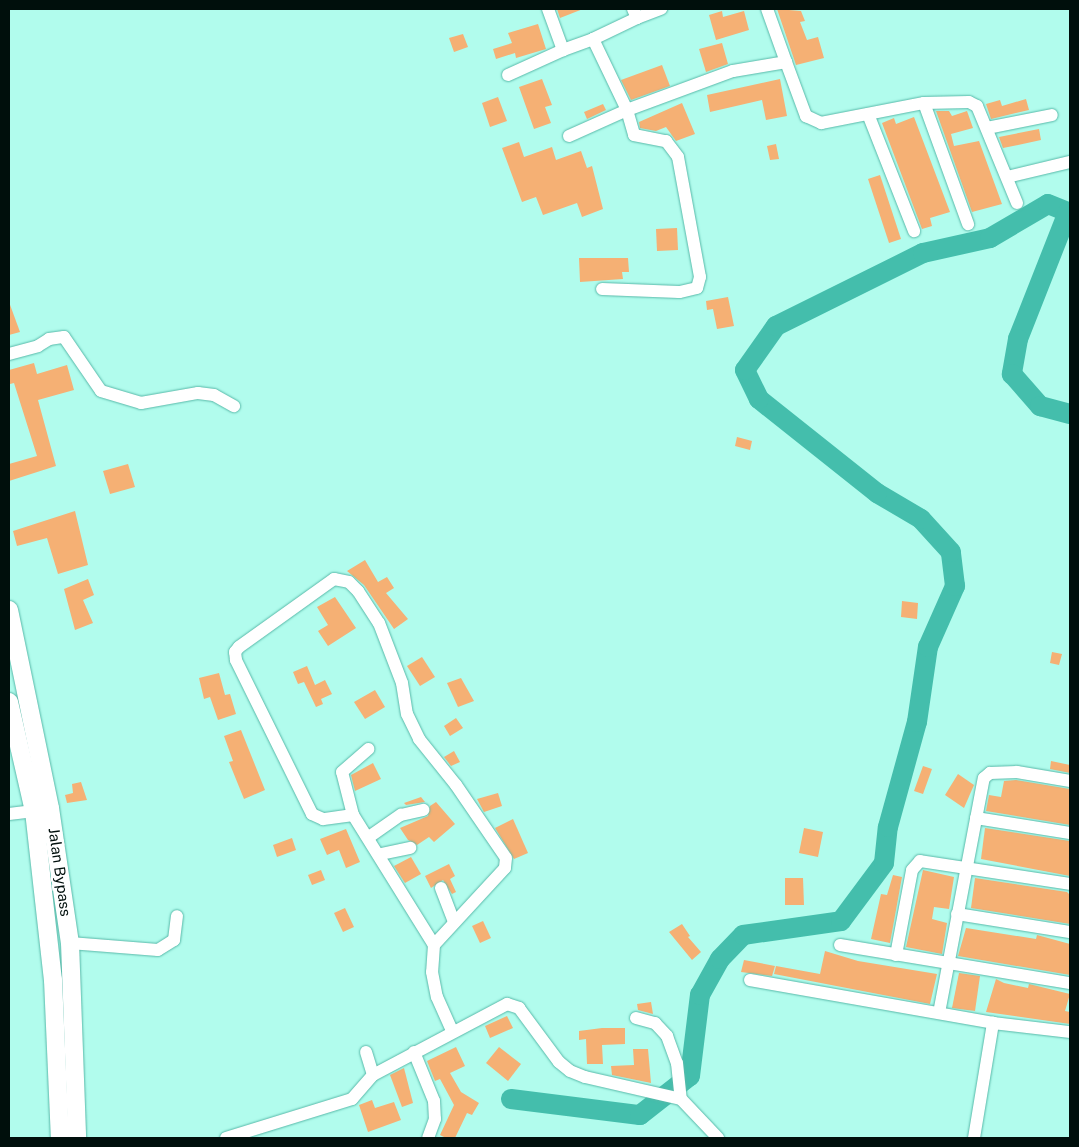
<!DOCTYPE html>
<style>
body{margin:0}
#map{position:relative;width:1079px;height:1147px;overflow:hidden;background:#b1fced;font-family:"Public Sans",sans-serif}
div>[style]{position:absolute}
.river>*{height:20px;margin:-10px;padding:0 10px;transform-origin:10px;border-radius:10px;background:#44beac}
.building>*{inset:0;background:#f5b074}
.roads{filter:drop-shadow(0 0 1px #58b9a9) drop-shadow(0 0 1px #58b9a9)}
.minor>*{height:12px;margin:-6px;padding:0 6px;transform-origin:6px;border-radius:6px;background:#fff}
.highway>*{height:18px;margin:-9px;padding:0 9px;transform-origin:9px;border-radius:9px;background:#fff}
span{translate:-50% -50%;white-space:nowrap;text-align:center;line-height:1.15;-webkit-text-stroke:4.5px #fff;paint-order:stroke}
.street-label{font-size:15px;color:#000f0c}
.frame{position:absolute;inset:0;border:10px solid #000f0c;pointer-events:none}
</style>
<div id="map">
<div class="river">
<i style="left:511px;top:1099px;width:130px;rotate:7.1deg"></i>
<i style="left:640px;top:1115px;width:63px;rotate:-38deg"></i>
<i style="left:690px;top:1076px;width:82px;rotate:-83deg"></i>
<i style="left:700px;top:995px;width:41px;rotate:-60.9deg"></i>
<i style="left:720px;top:959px;width:33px;rotate:-46deg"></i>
<i style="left:743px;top:935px;width:99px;rotate:-8.1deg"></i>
<i style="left:841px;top:921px;width:72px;rotate:-53.4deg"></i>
<i style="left:884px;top:863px;width:36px;rotate:-84deg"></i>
<i style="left:888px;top:827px;width:109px;rotate:-74.6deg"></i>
<i style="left:917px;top:722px;width:76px;rotate:-81.7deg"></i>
<i style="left:928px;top:647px;width:67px;rotate:-66.1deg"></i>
<i style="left:955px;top:586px;width:34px;rotate:-97deg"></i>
<i style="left:951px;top:552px;width:45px;rotate:-132.3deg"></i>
<i style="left:921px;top:519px;width:51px;rotate:-149.4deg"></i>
<i style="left:877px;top:493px;width:151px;rotate:-141.5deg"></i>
<i style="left:759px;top:399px;width:32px;rotate:-116deg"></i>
<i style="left:745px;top:370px;width:54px;rotate:-54.8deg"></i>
<i style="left:776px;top:326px;width:164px;rotate:-26.4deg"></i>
<i style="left:923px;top:253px;width:69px;rotate:-12.6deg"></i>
<i style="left:990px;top:238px;width:67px;rotate:-30.4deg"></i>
<i style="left:1048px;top:204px;width:22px;rotate:22deg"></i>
<i style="left:1068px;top:212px;width:136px;rotate:111.5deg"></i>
<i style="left:1018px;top:339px;width:36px;rotate:100deg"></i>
<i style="left:1012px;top:374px;width:43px;rotate:48.8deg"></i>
<i style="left:1040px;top:406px;width:31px;rotate:15deg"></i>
</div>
<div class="building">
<i style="clip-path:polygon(557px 9px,583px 9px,560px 18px)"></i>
<i style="clip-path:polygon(777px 9px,801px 11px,805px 21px,800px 22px,807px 40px,818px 37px,824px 58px,796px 65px)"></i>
<i style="clip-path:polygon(722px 11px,723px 17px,744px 11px,749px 30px,716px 40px,709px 15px)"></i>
<i style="clip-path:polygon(538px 24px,546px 49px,516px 58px,515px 53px,496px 59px,493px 49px,512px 43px,508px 33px)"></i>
<i style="clip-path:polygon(463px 34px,468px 47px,454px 52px,449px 38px)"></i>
<i style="clip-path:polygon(722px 43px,728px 64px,706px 72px,699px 49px)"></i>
<i style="clip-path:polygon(662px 65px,670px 86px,631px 100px,621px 80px)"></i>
<i style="clip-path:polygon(542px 79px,552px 105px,545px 107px,551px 123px,534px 129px,519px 87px)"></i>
<i style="clip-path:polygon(780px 79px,787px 116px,766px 120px,762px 100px,710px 112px,707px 95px)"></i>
<i style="clip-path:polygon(498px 97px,507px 121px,490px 127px,482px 103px)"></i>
<i style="clip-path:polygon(1026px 99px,1029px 110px,991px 119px,986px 104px,1000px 100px,1002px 106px)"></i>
<i style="clip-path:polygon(682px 103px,695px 134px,676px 141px,666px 127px,656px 131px,640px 128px,639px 122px)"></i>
<i style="clip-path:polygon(603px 104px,606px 110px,587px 119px,584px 112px)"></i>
<i style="clip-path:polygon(936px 111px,949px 111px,952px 116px,967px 111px,973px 128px,951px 134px,954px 146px,979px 141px,1002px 204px,972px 212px)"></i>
<i style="clip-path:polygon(914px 117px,950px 212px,930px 218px,932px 226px,922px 229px,882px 123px,894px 118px,896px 124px)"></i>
<i style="clip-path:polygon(1039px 129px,1041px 140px,1018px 145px,1003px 148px,999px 137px)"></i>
<i style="clip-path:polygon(519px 142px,524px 157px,552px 147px,556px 160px,581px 151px,587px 168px,592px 166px,603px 209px,582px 217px,577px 203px,543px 215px,536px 197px,522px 202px,502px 148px)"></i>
<i style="clip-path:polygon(776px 144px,779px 159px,770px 160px,767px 146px)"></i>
<i style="clip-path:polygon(880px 175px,901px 239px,889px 243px,868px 179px)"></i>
<i style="clip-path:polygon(677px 228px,678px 250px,657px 251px,656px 229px)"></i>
<i style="clip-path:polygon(579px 258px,628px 258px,629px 272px,622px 272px,623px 279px,580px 282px)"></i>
<i style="clip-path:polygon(728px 297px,734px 326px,717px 329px,713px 309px,707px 310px,706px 301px)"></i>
<i style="clip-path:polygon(9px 302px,20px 332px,9px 335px)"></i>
<i style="clip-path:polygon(34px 363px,37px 374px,67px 365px,74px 390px,38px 400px,56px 466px,9px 481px,9px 464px,37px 456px,14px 383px,10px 384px,9px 370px)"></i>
<i style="clip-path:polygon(737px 437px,752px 441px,750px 450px,735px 446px)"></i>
<i style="clip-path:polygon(128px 464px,135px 487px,110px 494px,103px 471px)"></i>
<i style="clip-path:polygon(75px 511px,88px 565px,58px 574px,47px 538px,17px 546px,13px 531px)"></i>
<i style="clip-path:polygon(365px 560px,378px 582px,387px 577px,394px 588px,386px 593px,408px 619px,394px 629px,364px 585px,347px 571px)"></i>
<i style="clip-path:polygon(88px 579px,94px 595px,83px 600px,93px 623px,75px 630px,64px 589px)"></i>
<i style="clip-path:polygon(335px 597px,356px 628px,328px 646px,318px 631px,328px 625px,317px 607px)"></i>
<i style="clip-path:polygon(902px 601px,918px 603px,917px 619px,901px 617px)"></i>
<i style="clip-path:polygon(1052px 652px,1062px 654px,1059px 665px,1050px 663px)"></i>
<i style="clip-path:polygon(422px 657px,435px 677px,420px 686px,407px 666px)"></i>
<i style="clip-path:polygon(307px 666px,315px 685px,325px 680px,332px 694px,321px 699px,323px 704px,316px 707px,304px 682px,298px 684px,293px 672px)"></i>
<i style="clip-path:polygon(219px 673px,225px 695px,230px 694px,236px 714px,218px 720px,210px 697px,204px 699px,199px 678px)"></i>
<i style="clip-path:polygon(461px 678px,474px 701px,458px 707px,447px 683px)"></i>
<i style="clip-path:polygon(375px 690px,385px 707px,365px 719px,354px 702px)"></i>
<i style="clip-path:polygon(456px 718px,463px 728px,450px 736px,444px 726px)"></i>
<i style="clip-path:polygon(241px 730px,265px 790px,244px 799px,229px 762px,233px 761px,224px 736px)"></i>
<i style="clip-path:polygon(454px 751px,460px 762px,451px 766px,444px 757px)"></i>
<i style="clip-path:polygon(1051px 761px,1070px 765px,1070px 773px,1050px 769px)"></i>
<i style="clip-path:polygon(373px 763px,381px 779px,355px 791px,351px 775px)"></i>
<i style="clip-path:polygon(923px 766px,932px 769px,923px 794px,914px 791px)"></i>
<i style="clip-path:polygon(958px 774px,974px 785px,964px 808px,945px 795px)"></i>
<i style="clip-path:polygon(1016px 780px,1070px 789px,1070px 825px,986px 811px,989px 795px,1001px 797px,1004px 781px)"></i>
<i style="clip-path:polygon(81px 782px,87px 800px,67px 803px,65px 795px,73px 793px,72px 784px)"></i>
<i style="clip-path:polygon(498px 793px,502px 806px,484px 812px,477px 799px)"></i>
<i style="clip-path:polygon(421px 797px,425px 802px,406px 805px,404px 803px)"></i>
<i style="clip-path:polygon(436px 802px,455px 824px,434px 842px,429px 837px,417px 845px,408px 840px,400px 828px,428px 816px,430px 806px)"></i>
<i style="clip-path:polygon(513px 819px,528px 853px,514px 859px,495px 828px)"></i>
<i style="clip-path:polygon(804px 828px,823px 832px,818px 857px,799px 853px)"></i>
<i style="clip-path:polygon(985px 828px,1070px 841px,1070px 876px,981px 859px)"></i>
<i style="clip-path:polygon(346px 829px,360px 862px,346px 868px,339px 850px,327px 855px,320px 839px)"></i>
<i style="clip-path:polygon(292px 838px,296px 850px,277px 857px,273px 845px)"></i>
<i style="clip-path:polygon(411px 857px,421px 874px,405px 883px,394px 866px)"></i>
<i style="clip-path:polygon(449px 864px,455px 876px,450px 879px,456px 892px,452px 894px,443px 880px,431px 888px,425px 876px)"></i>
<i style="clip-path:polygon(321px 870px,325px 880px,312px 885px,308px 875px)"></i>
<i style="clip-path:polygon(923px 870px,954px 877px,949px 909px,934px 907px,932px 919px,947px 923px,942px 954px,906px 947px)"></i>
<i style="clip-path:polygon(893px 875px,902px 877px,890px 943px,871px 939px,881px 894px,887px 895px)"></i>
<i style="clip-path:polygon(785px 878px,803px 878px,804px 905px,785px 905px)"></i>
<i style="clip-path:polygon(975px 878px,1067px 892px,1070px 895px,1070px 924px,971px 908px)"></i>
<i style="clip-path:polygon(345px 908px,354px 927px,343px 932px,334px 913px)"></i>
<i style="clip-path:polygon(483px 921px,491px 938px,480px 943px,472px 926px)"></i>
<i style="clip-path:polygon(682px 924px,690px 936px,688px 937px,701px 952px,692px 960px,669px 932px)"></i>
<i style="clip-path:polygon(966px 928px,1036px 939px,1037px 935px,1070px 944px,1070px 975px,958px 956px)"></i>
<i style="clip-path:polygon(825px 951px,858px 961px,937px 974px,930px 1004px,774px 974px,776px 966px,820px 974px)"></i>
<i style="clip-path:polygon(744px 960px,775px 966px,772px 976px,741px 972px)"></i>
<i style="clip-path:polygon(959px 973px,980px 976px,975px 1011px,952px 1008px)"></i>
<i style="clip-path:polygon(996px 979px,1004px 983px,1028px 988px,1029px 984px,1070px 994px,1065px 1011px,1070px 1012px,1070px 1024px,986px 1012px)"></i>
<i style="clip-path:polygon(651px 1002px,653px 1014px,638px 1010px,637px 1004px)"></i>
<i style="clip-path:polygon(507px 1016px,513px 1028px,490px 1038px,485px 1026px)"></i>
<i style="clip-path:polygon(602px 1028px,625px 1028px,625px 1044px,602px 1045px,603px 1064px,587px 1064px,586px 1039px,579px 1040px,579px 1031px)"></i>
<i style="clip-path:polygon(456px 1047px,465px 1066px,450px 1073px,461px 1092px,479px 1103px,472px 1115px,467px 1113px,455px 1138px,446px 1138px,440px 1135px,454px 1105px,440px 1079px,435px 1081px,427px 1061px)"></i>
<i style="clip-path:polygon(499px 1047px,521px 1064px,508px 1081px,486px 1063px)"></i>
<i style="clip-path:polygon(633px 1049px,648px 1049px,651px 1083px,612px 1075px,611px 1066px,634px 1065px)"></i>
<i style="clip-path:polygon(404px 1068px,413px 1103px,402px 1107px,390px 1075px)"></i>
<i style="clip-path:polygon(372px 1100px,375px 1108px,394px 1102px,401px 1120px,368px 1132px,359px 1105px)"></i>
</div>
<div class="roads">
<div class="minor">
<i style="left:548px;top:9px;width:44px;rotate:69.9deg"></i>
<i style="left:563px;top:50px;width:32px;rotate:-20deg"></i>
<i style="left:593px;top:39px;width:79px;rotate:64.4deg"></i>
<i style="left:627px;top:110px;width:113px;rotate:-20.2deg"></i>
<i style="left:733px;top:71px;width:54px;rotate:-9.6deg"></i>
<i style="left:786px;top:62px;width:56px;rotate:-109.7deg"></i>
<i style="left:637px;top:18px;width:26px;rotate:-21deg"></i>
<i style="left:593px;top:39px;width:49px;rotate:-25.5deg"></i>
<i style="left:637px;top:18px;width:10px;rotate:-114deg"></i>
<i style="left:786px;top:62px;width:58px;rotate:69.7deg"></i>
<i style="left:806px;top:116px;width:17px;rotate:25deg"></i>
<i style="left:821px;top:123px;width:105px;rotate:-11deg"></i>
<i style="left:924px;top:103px;width:45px;rotate:-1.3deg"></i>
<i style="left:969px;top:102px;width:9px;rotate:27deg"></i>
<i style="left:977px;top:106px;width:105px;rotate:67.6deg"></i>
<i style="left:508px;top:75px;width:60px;rotate:-24.4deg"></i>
<i style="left:924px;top:103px;width:129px;rotate:70deg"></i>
<i style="left:868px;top:114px;width:126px;rotate:68.5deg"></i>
<i style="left:987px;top:128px;width:66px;rotate:-11.3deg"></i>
<i style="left:569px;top:136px;width:64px;rotate:-24.1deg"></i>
<i style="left:627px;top:110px;width:26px;rotate:74deg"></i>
<i style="left:634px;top:135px;width:33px;rotate:11deg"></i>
<i style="left:666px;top:141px;width:20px;rotate:53deg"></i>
<i style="left:678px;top:157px;width:122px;rotate:79.6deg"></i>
<i style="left:700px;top:277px;width:11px;rotate:105deg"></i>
<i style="left:697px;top:288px;width:18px;rotate:167deg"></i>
<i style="left:679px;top:292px;width:77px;rotate:-177.8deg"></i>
<i style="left:1007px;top:177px;width:65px;rotate:-13.4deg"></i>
<i style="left:9px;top:354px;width:30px;rotate:-15deg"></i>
<i style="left:38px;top:346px;width:13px;rotate:-32deg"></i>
<i style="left:49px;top:339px;width:15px;rotate:-8deg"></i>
<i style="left:64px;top:337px;width:65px;rotate:55.6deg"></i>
<i style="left:101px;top:391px;width:42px;rotate:16.7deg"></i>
<i style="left:141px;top:403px;width:58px;rotate:-10deg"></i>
<i style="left:198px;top:393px;width:16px;rotate:7deg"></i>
<i style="left:214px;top:395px;width:23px;rotate:29deg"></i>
<i style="left:9px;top:814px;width:25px;rotate:-7deg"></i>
<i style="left:353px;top:815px;width:44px;rotate:-104.3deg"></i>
<i style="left:342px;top:772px;width:35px;rotate:-41deg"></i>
<i style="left:976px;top:818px;width:95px;rotate:9.1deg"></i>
<i style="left:369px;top:837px;width:39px;rotate:-35deg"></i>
<i style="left:401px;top:815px;width:23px;rotate:-13deg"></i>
<i style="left:381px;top:854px;width:30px;rotate:-12deg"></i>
<i style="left:441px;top:888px;width:36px;rotate:69deg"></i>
<i style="left:957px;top:914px;width:114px;rotate:9.1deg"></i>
<i style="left:70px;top:943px;width:88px;rotate:4.5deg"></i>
<i style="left:158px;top:950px;width:19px;rotate:-32deg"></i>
<i style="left:174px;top:940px;width:24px;rotate:-83deg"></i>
<i style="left:434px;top:945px;width:153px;rotate:-121.9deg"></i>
<i style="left:353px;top:815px;width:30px;rotate:172deg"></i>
<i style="left:323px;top:819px;width:12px;rotate:-156deg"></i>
<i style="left:312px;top:814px;width:172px;rotate:-116.3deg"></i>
<i style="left:236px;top:660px;width:8px;rotate:-97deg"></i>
<i style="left:235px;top:652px;width:6px;rotate:-51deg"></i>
<i style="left:239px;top:647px;width:117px;rotate:-35.6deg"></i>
<i style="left:334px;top:579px;width:15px;rotate:11deg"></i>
<i style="left:349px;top:582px;width:13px;rotate:45deg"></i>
<i style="left:358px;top:591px;width:38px;rotate:57deg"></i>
<i style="left:379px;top:623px;width:64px;rotate:69deg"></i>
<i style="left:402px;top:683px;width:31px;rotate:81deg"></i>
<i style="left:407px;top:714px;width:28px;rotate:64deg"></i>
<i style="left:419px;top:739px;width:59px;rotate:51.2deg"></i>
<i style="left:456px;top:785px;width:88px;rotate:55.6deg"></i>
<i style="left:506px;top:858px;width:10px;rotate:96deg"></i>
<i style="left:505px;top:868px;width:105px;rotate:132.7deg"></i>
<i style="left:434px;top:945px;width:27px;rotate:94deg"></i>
<i style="left:432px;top:972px;width:25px;rotate:79deg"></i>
<i style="left:437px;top:997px;width:37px;rotate:66deg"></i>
<i style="left:840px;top:945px;width:233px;rotate:9.4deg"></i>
<i style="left:896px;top:955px;width:86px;rotate:-79.3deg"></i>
<i style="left:912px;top:870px;width:12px;rotate:-48deg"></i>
<i style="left:920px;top:861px;width:152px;rotate:8.7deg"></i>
<i style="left:750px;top:980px;width:247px;rotate:10deg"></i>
<i style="left:993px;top:1023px;width:78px;rotate:6.7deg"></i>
<i style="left:939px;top:1013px;width:239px;rotate:-79.2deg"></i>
<i style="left:984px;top:778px;width:8px;rotate:-40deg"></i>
<i style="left:990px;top:773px;width:27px;rotate:-2deg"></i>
<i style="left:1017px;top:772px;width:54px;rotate:9.6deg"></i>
<i style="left:636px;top:1018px;width:20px;rotate:15deg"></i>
<i style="left:655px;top:1023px;width:18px;rotate:47deg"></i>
<i style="left:667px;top:1036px;width:29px;rotate:70deg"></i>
<i style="left:677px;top:1063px;width:36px;rotate:84deg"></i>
<i style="left:366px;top:1052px;width:24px;rotate:73deg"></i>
<i style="left:414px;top:1052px;width:53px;rotate:67.8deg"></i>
<i style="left:434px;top:1101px;width:18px;rotate:87deg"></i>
<i style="left:435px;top:1119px;width:20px;rotate:110deg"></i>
<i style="left:226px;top:1138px;width:132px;rotate:-17.2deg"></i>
<i style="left:352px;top:1099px;width:32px;rotate:-49deg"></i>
<i style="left:373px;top:1075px;width:152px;rotate:-27.9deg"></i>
<i style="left:507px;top:1004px;width:13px;rotate:18deg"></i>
<i style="left:519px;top:1008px;width:67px;rotate:53.5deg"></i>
<i style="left:559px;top:1062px;width:14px;rotate:39deg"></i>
<i style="left:570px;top:1071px;width:16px;rotate:22deg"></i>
<i style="left:585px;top:1077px;width:98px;rotate:12.9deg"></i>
<i style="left:681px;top:1099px;width:54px;rotate:46.5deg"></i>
<i style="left:974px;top:1138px;width:117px;rotate:-80.6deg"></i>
</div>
<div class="highway">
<i style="left:9px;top:610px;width:202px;rotate:78.3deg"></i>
<i style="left:50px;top:808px;width:136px;rotate:81.6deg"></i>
<i style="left:70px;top:943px;width:195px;rotate:87.9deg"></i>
<i style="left:9px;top:702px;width:112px;rotate:77.1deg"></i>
<i style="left:34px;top:811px;width:170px;rotate:83.6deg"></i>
<i style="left:53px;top:980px;width:158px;rotate:87.5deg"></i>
</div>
</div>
<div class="street-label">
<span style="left:60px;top:872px;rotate:82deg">Jalan Bypass</span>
</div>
<div class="frame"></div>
</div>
